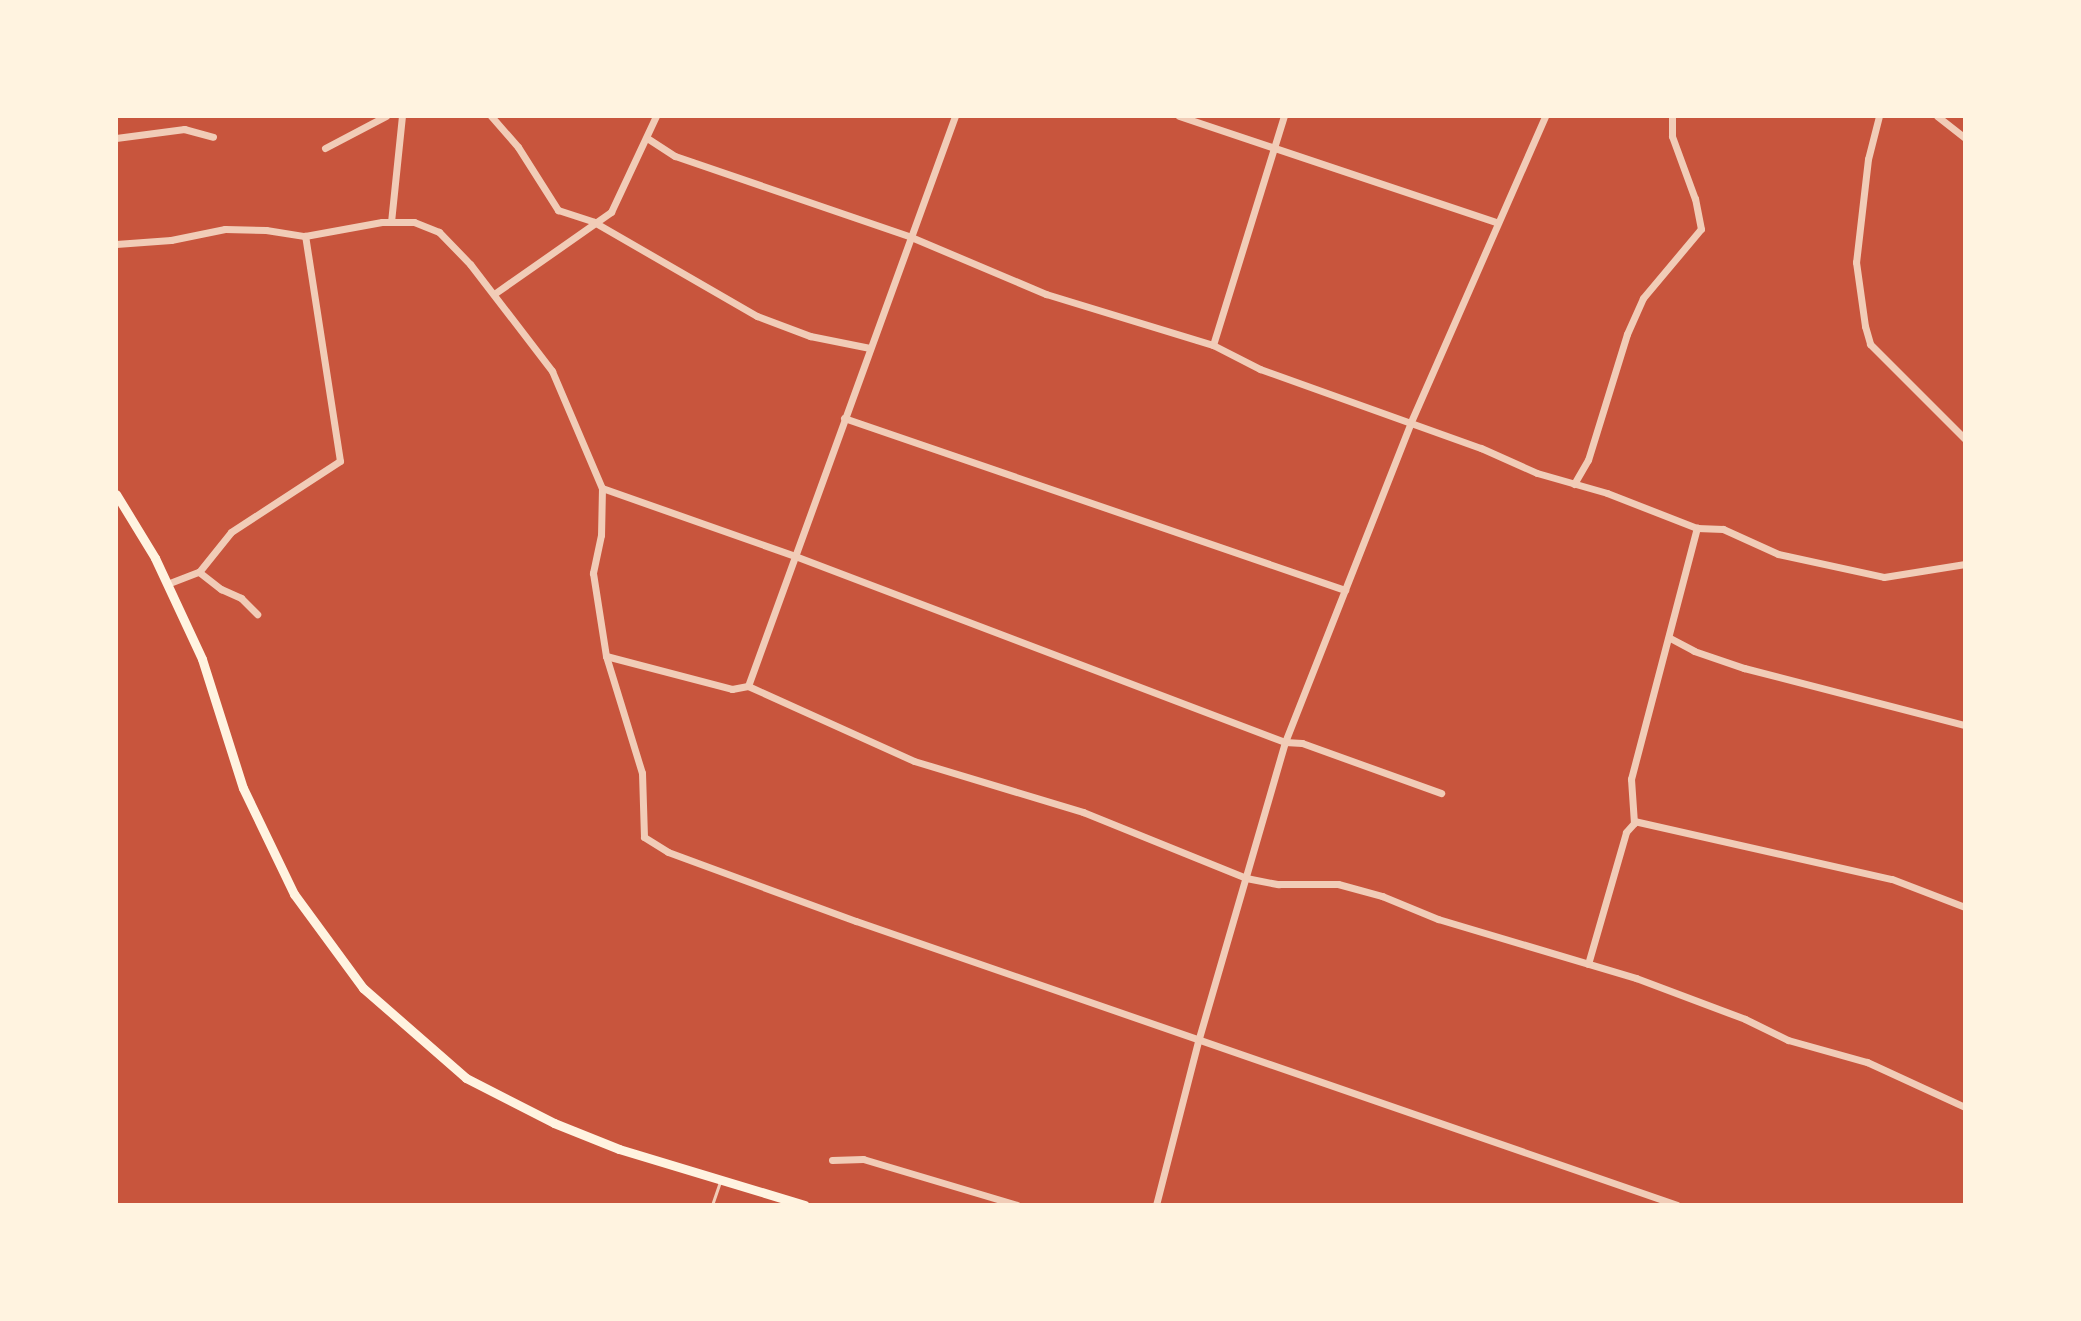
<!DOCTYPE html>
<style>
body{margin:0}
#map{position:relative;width:2081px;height:1321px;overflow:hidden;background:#c8553d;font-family:Montserrat,sans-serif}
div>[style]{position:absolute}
.service>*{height:3px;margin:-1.5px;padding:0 1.5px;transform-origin:1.5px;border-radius:1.5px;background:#f1ccb7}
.minor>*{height:7px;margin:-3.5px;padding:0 3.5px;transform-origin:3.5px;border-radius:3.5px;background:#f1ccb7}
.secondary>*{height:9px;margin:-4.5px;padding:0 4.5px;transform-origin:4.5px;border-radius:4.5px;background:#fff3e0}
span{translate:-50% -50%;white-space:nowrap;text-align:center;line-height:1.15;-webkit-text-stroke:6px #fff3e0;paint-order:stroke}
.frame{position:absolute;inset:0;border:118px solid #fff3e0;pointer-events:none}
</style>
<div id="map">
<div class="service">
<i style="left:712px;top:1205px;width:24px;rotate:-71deg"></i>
</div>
<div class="minor">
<i style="left:491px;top:116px;width:41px;rotate:48.9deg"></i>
<i style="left:518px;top:147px;width:75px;rotate:57.6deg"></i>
<i style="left:558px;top:210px;width:38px;rotate:18deg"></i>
<i style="left:594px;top:222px;width:188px;rotate:30deg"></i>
<i style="left:757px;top:316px;width:57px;rotate:20.7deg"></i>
<i style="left:810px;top:336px;width:61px;rotate:11.3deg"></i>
<i style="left:1179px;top:116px;width:336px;rotate:18.5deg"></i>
<i style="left:1879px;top:116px;width:44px;rotate:104.3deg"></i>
<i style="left:1868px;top:159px;width:104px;rotate:96.6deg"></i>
<i style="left:1856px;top:262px;width:65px;rotate:82deg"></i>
<i style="left:1865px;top:326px;width:19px;rotate:74deg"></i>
<i style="left:1870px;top:344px;width:134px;rotate:45deg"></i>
<i style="left:1937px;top:116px;width:36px;rotate:38deg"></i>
<i style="left:116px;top:138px;width:69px;rotate:-7.5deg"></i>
<i style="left:184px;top:129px;width:30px;rotate:15deg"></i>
<i style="left:647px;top:138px;width:33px;rotate:33deg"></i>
<i style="left:675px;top:156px;width:250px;rotate:18.9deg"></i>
<i style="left:911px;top:237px;width:147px;rotate:22.9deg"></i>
<i style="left:1046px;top:294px;width:175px;rotate:17deg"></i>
<i style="left:1213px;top:345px;width:53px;rotate:27.1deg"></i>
<i style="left:1260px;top:369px;width:235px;rotate:19.7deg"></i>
<i style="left:1481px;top:448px;width:61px;rotate:24.1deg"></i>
<i style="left:1537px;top:473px;width:73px;rotate:15.9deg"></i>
<i style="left:1607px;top:493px;width:97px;rotate:21.3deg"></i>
<i style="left:1697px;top:528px;width:26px;rotate:2deg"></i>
<i style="left:1723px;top:529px;width:60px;rotate:24.4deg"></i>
<i style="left:1778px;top:554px;width:108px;rotate:12.2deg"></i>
<i style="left:1884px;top:577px;width:82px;rotate:-9.1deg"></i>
<i style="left:325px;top:148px;width:69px;rotate:-27.7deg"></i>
<i style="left:391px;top:222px;width:107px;rotate:-84.1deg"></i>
<i style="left:116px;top:244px;width:55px;rotate:-4.2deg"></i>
<i style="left:171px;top:240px;width:55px;rotate:-11.5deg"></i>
<i style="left:225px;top:229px;width:41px;rotate:1.4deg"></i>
<i style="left:266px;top:230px;width:39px;rotate:9deg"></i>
<i style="left:305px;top:236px;width:78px;rotate:-10.3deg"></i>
<i style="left:382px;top:222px;width:32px"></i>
<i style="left:414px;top:222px;width:27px;rotate:22deg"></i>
<i style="left:439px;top:232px;width:45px;rotate:45.9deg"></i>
<i style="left:470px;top:264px;width:135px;rotate:52.5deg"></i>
<i style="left:552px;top:371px;width:127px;rotate:66.9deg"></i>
<i style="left:602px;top:488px;width:47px;rotate:91.2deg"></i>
<i style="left:601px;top:535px;width:39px;rotate:102deg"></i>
<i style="left:593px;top:573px;width:84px;rotate:81.1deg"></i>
<i style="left:606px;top:656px;width:122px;rotate:72.9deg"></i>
<i style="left:642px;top:773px;width:64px;rotate:88.2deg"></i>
<i style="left:644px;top:837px;width:28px;rotate:32deg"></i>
<i style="left:668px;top:852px;width:200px;rotate:20.2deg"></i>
<i style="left:856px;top:921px;width:869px;rotate:19.08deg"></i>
<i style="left:494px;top:294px;width:143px;rotate:-35deg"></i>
<i style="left:611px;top:212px;width:106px;rotate:-64.9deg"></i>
<i style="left:1213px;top:345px;width:240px;rotate:-72.8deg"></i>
<i style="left:844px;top:418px;width:530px;rotate:18.95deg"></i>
<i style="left:1574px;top:484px;width:28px;rotate:-60deg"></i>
<i style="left:1588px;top:460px;width:132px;rotate:-72.8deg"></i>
<i style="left:1627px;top:334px;width:39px;rotate:-66deg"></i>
<i style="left:1643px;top:298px;width:90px;rotate:-50deg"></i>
<i style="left:1701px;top:229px;width:31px;rotate:-101deg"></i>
<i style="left:1695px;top:199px;width:67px;rotate:-110.1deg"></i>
<i style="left:1672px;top:136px;width:20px;rotate:-90deg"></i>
<i style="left:602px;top:488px;width:205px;rotate:19.4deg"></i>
<i style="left:795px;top:556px;width:524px;rotate:20.79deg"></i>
<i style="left:1285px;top:742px;width:17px;rotate:3deg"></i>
<i style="left:1302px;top:743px;width:148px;rotate:19.8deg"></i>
<i style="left:199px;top:572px;width:28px;rotate:38deg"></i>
<i style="left:221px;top:589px;width:22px;rotate:24deg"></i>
<i style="left:241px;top:598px;width:23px;rotate:45deg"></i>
<i style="left:167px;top:584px;width:34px;rotate:-21deg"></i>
<i style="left:199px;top:572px;width:51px;rotate:-51.3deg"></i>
<i style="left:231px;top:532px;width:130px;rotate:-33.1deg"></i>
<i style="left:340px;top:461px;width:228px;rotate:-98.8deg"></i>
<i style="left:1670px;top:638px;width:27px;rotate:28deg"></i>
<i style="left:1694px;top:651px;width:53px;rotate:18.8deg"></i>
<i style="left:1744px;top:668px;width:228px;rotate:14.5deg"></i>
<i style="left:606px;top:656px;width:130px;rotate:14.7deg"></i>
<i style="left:732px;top:689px;width:16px;rotate:-11deg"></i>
<i style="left:748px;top:686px;width:182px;rotate:24.3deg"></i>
<i style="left:914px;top:761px;width:177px;rotate:16.8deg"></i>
<i style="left:1083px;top:812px;width:176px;rotate:22deg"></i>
<i style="left:1246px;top:878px;width:33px;rotate:11deg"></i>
<i style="left:1278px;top:884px;width:60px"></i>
<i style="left:1338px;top:884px;width:46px;rotate:15.3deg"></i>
<i style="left:1382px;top:896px;width:61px;rotate:22.3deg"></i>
<i style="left:1438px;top:919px;width:207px;rotate:16.6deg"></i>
<i style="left:1636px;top:978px;width:116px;rotate:20.6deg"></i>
<i style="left:1745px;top:1019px;width:48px;rotate:26deg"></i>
<i style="left:1788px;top:1040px;width:82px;rotate:15.6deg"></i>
<i style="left:1867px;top:1062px;width:108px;rotate:24.7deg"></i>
<i style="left:748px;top:686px;width:606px;rotate:-70.04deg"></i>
<i style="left:1634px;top:821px;width:264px;rotate:12.7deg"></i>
<i style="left:1892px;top:879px;width:78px;rotate:21deg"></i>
<i style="left:1588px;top:964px;width:137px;rotate:-73.9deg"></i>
<i style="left:1626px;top:832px;width:12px;rotate:-48deg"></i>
<i style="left:1634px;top:823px;width:44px;rotate:-93.9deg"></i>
<i style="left:1631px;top:779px;width:260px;rotate:-75.3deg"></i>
<i style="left:832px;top:1160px;width:31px;rotate:-2deg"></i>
<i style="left:863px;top:1159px;width:161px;rotate:16.6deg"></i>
<i style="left:1156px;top:1205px;width:172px;rotate:-75.6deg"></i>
<i style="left:1199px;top:1038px;width:308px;rotate:-73.8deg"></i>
<i style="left:1285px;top:742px;width:342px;rotate:-68.5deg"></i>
<i style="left:1410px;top:424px;width:336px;rotate:-66.3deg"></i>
</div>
<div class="secondary">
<i style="left:116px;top:494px;width:75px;rotate:58.6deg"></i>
<i style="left:155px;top:558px;width:111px;rotate:65deg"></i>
<i style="left:202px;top:659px;width:135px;rotate:72.4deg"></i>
<i style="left:243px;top:788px;width:118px;rotate:64.3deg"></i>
<i style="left:294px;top:894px;width:117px;rotate:53.7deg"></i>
<i style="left:363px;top:988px;width:137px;rotate:41.1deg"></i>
<i style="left:466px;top:1078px;width:99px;rotate:27.1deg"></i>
<i style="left:554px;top:1123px;width:70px;rotate:21.8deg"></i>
<i style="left:619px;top:1149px;width:194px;rotate:16.8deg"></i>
</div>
<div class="frame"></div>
</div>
